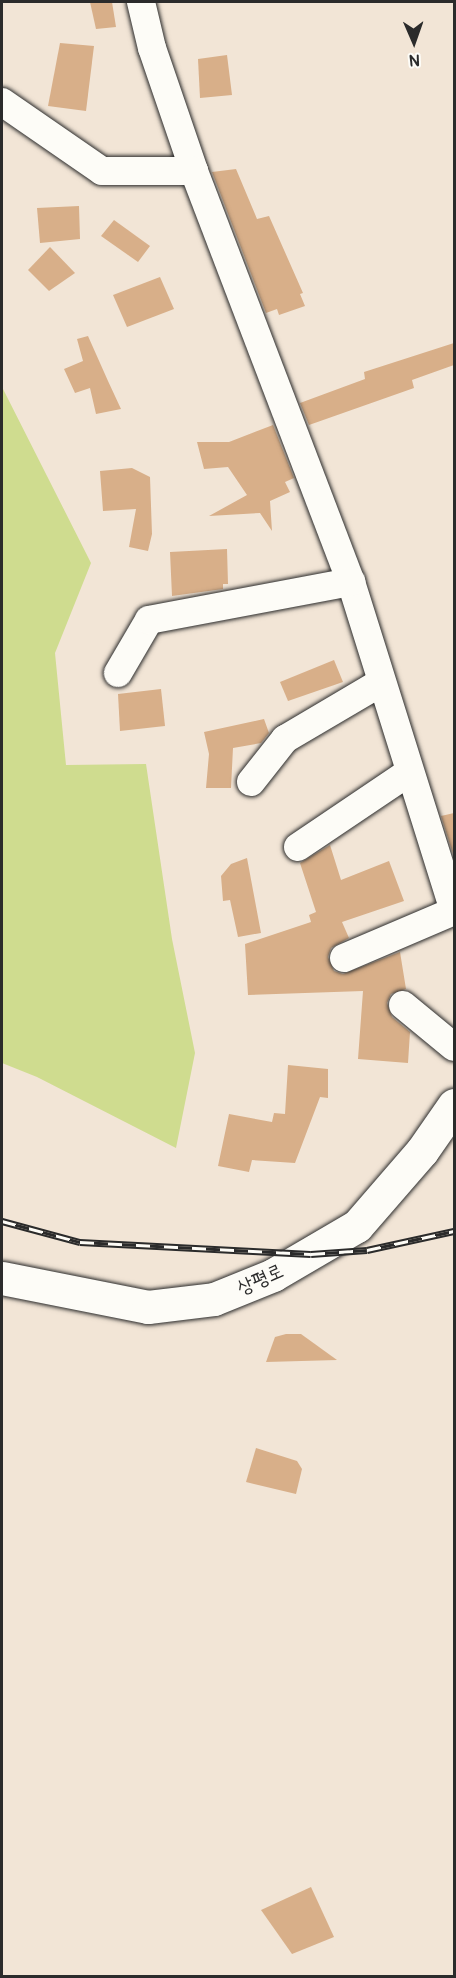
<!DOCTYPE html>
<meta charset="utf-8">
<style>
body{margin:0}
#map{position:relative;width:456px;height:1978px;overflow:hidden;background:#f2e5d6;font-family:Pangolin,"Poor Story",sans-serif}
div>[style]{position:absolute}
.green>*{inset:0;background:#cfdc8f}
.building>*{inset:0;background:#d8af89}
.roads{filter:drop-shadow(0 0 2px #2b2b2b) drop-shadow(0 0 2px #2b2b2b)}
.minor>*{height:28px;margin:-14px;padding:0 14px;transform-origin:14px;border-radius:14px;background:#fdfcf7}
.secondary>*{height:33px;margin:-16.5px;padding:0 16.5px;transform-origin:16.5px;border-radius:16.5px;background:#fdfcf7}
.rail>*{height:7px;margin-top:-3.5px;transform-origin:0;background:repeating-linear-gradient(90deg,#fdfcf7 0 14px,#2b2b2b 0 28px);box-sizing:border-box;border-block:2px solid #2b2b2b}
span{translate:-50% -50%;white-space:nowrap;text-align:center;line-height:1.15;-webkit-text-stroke:5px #fdfcf7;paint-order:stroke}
.street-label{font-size:20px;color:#2b2b2b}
.frame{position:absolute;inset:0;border:3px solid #2b2b2b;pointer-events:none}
.north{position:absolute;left:384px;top:12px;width:60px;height:60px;-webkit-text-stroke:4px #fdfcf7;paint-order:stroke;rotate:178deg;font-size:16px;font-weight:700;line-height:24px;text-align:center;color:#2b2b2b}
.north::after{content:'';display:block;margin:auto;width:21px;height:27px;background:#2b2b2b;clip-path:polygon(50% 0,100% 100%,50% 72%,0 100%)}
</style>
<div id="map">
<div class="green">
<i style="clip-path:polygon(2px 387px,91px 563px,55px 653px,66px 765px,146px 764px,172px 939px,195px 1053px,176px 1148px,37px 1077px,2px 1063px)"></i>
</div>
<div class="building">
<i style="clip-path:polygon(90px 2px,112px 2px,116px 27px,96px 29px)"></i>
<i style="clip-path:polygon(60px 43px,94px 46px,86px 111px,48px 106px)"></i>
<i style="clip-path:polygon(227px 55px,232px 95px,200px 98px,198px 59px)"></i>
<i style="clip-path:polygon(236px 169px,257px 219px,269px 216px,303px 293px,300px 294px,305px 306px,279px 315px,277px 309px,266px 313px,212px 172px)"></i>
<i style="clip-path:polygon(79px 206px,80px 239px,40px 243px,37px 208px)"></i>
<i style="clip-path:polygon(114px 220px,150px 246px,138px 262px,101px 236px)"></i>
<i style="clip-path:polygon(50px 247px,75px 273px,49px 291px,28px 270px)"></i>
<i style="clip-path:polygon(160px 277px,174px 309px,127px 327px,113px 295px)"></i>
<i style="clip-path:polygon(88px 336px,108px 381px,121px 409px,96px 414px,90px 388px,75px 393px,64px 369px,83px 361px,77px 339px)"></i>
<i style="clip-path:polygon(454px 343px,454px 365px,412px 380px,414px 388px,309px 425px,300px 403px,365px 379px,364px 372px)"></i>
<i style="clip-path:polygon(273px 425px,294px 478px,285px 482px,290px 492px,270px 501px,272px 531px,260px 513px,209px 516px,247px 495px,228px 467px,204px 469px,197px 442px,229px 442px)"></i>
<i style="clip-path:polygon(132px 468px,150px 477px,152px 534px,148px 551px,129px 547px,136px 509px,103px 511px,100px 471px)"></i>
<i style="clip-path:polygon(227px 549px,228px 584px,223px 584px,223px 589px,172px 596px,170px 552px)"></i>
<i style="clip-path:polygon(334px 660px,343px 682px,288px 701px,280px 682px)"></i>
<i style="clip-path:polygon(161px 689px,165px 726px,120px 731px,118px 694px)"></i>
<i style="clip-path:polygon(264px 719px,269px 733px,261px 743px,233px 748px,231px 788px,206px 788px,209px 754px,204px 732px)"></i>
<i style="clip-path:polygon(454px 813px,454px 857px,441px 816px)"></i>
<i style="clip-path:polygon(330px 845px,341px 880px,389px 861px,404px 901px,342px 922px,349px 938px,331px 948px,328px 957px,334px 971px,343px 974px,400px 952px,406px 989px,391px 994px,387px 1003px,392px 1017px,410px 1032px,408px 1063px,358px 1059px,363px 991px,248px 995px,245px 944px,311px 922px,309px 915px,316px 912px,300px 863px)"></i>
<i style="clip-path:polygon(247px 858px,261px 933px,238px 937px,230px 900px,223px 901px,221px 876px,231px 864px)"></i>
<i style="clip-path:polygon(288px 1065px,328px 1069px,328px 1098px,320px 1097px,295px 1163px,252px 1160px,249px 1172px,218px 1166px,229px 1114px,272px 1122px,274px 1113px,285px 1114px)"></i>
<i style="clip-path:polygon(286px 1334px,301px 1334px,337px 1360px,266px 1362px,275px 1337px)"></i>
<i style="clip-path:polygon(256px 1448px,297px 1461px,302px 1469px,296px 1494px,246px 1482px)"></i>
<i style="clip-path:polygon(311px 1887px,334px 1937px,292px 1954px,261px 1910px)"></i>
</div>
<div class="roads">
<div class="minor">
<i style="left:141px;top:2px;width:47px;rotate:76.6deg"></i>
<i style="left:152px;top:48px;width:130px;rotate:71.1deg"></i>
<i style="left:194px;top:171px;width:440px;rotate:69.1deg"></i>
<i style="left:351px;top:582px;width:345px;rotate:72.6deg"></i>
<i style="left:2px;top:102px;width:121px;rotate:34.6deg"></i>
<i style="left:102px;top:171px;width:92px"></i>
<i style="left:118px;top:673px;width:61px;rotate:-59.7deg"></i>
<i style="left:149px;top:620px;width:206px;rotate:-10.7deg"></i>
<i style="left:251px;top:782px;width:55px;rotate:-51.7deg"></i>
<i style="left:285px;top:739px;width:110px;rotate:-30.5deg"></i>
<i style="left:298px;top:847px;width:134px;rotate:-34deg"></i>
<i style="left:344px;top:958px;width:120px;rotate:-23.1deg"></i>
<i style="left:403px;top:1005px;width:66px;rotate:39.5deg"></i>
</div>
<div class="secondary">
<i style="left:2px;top:1278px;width:149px;rotate:11.2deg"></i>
<i style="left:148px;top:1307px;width:66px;rotate:-6.9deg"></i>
<i style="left:214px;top:1299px;width:64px;rotate:-22.1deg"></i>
<i style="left:273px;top:1275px;width:97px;rotate:-30.3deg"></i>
<i style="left:357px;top:1226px;width:99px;rotate:-49.1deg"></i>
<i style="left:422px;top:1151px;width:56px;rotate:-55.2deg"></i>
</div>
</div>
<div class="rail">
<i style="left:2px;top:1221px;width:81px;rotate:15.1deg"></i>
<i style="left:80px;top:1242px;width:231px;rotate:3deg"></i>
<i style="left:311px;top:1254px;width:56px;rotate:-4.1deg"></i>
<i style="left:367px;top:1250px;width:89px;rotate:-12.3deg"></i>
</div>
<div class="street-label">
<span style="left:260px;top:1279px;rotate:-24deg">상평로</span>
</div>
<div class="frame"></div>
<div class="north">N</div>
</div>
